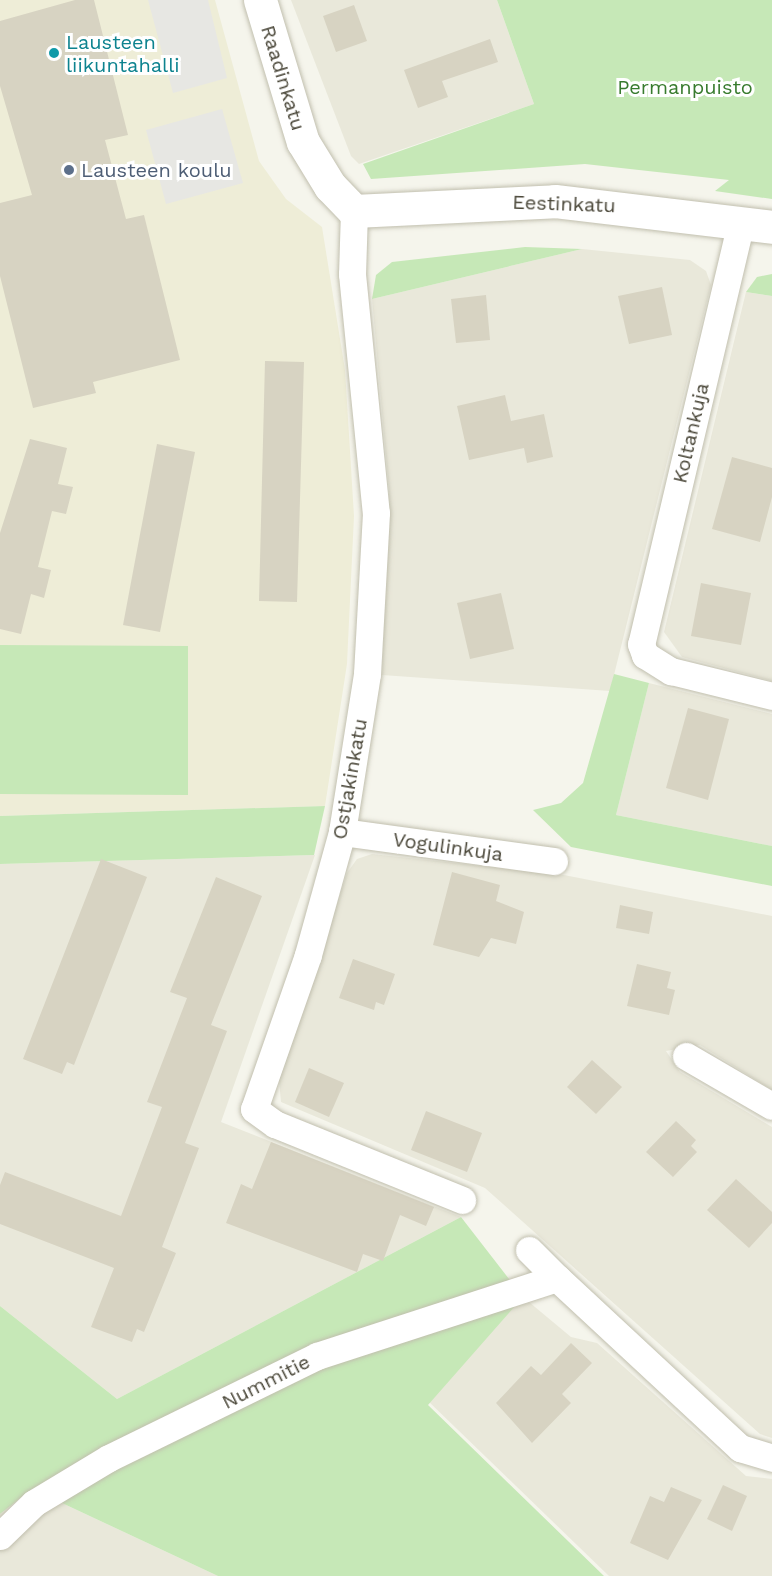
<!DOCTYPE html>
<style>
body{margin:0}
#map{position:relative;width:772px;height:1576px;overflow:hidden;background:#f5f5ec;font-family:"Work Sans",sans-serif}
div>[style]{position:absolute}
.residential>*{inset:0;background:#e9e8da}
.education>*{inset:0;background:#eeedd7}
.green>*{inset:0;background:#c6e8b7}
.parking>*{inset:0;background:#e7e7e3}
.building>*{inset:0;background:#d7d3c2}
.roads{filter:drop-shadow(0 0 2px #c1bfae) drop-shadow(0 0 2px #c1bfae)}
.minor>*{height:27px;margin:-13.5px;padding:0 13.5px;transform-origin:13.5px;border-radius:13.5px;background:#fff}
.tertiary>*{height:33px;margin:-16.5px;padding:0 16.5px;transform-origin:16.5px;border-radius:16.5px;background:#fff}
.dots>*{width:16px;height:16px;translate:-50% -50%;box-sizing:border-box;border:3px solid #fff;border-radius:50%}
span{translate:-50% -50%;white-space:nowrap;text-align:center;line-height:1.15;-webkit-text-stroke:6px #fff;paint-order:stroke}
.culture-label{font-size:20px;color:#0d838f}
.left{translate:0 -50%;text-align:left}
.street-label{font-size:20px;color:#4a4739}
.park-label{font-size:20px;color:#387b2e}
.service-label{font-size:20px;color:#4e5e75}
</style>
<div id="map">
<div class="residential">
<i style="clip-path:polygon(291px 0,497px 0,534px 104px,359px 164px,351px 156px)"></i>
<i style="clip-path:polygon(582px 249px,690px 260px,706px 271px,711px 285px,610px 691px,382px 675px,389px 489px,372px 299px)"></i>
<i style="clip-path:polygon(746px 292px,772px 296px,772px 681px,682px 657px,664px 632px)"></i>
<i style="clip-path:polygon(649px 683px,772px 714px,772px 846px,616px 815px)"></i>
<i style="clip-path:polygon(372px 854px,564px 875px,772px 916px,772px 1090px,700px 1045px,666px 1051px,680px 1072px,772px 1127px,772px 1438px,760px 1434px,485px 1188px,281px 1102px,279px 1080px,347px 873px,357px 859px)"></i>
<i style="clip-path:polygon(315px 855px,221px 1122px,461px 1217px,117px 1399px,0 1306px,0 864px)"></i>
<i style="clip-path:polygon(523px 1297px,571px 1337px,597px 1343px,746px 1476px,772px 1479px,772px 1576px,609px 1576px,427px 1400px)"></i>
<i style="clip-path:polygon(32px 1489px,218px 1576px,0 1576px,0 1514px)"></i>
</div>
<div class="education">
<i style="clip-path:polygon(0 0,215px 0,259px 161px,286px 199px,322px 227px,345px 370px,354px 516px,347px 664px,325px 806px,0 816px)"></i>
</div>
<div class="green">
<i style="clip-path:polygon(497px 0,772px 0,772px 199px,715px 191px,729px 180px,585px 164px,371px 179px,363px 164px,534px 104px)"></i>
<i style="clip-path:polygon(525px 247px,582px 249px,372px 299px,376px 275px,392px 262px)"></i>
<i style="clip-path:polygon(772px 274px,772px 296px,746px 292px,757px 277px)"></i>
<i style="clip-path:polygon(0 645px,188px 646px,188px 795px,0 794px)"></i>
<i style="clip-path:polygon(614px 674px,649px 683px,616px 815px,772px 846px,772px 886px,571px 847px,533px 810px,561px 803px,583px 783px)"></i>
<i style="clip-path:polygon(325px 806px,314px 855px,0 864px,0 816px)"></i>
<i style="clip-path:polygon(461px 1217px,523px 1297px,428px 1405px,604px 1576px,218px 1576px,32px 1489px,0 1514px,0 1306px,117px 1399px)"></i>
</div>
<div class="parking">
<i style="clip-path:polygon(148px 0,208px 0,227px 78px,173px 93px)"></i>
<i style="clip-path:polygon(222px 109px,243px 183px,166px 204px,146px 130px)"></i>
</div>
<div class="building">
<i style="clip-path:polygon(75px 0,94px 0,128px 135px,105px 140px,126px 219px,144px 215px,180px 360px,93px 382px,96px 393px,33px 408px,0 276px,0 203px,32px 195px,0 86px,0 21px)"></i>
<i style="clip-path:polygon(354px 5px,367px 41px,336px 52px,323px 16px)"></i>
<i style="clip-path:polygon(490px 39px,498px 62px,442px 81px,448px 97px,418px 108px,404px 70px)"></i>
<i style="clip-path:polygon(662px 287px,672px 335px,629px 344px,618px 296px)"></i>
<i style="clip-path:polygon(486px 295px,490px 340px,456px 343px,451px 299px)"></i>
<i style="clip-path:polygon(265px 361px,304px 362px,297px 602px,259px 601px)"></i>
<i style="clip-path:polygon(505px 395px,511px 421px,544px 414px,553px 457px,527px 463px,524px 448px,469px 460px,457px 406px)"></i>
<i style="clip-path:polygon(30px 439px,67px 448px,58px 484px,73px 487px,66px 514px,52px 511px,38px 567px,51px 570px,44px 598px,31px 594px,21px 634px,0 629px,0 533px)"></i>
<i style="clip-path:polygon(157px 444px,195px 452px,160px 632px,123px 625px)"></i>
<i style="clip-path:polygon(732px 457px,772px 468px,772px 497px,760px 542px,712px 529px)"></i>
<i style="clip-path:polygon(701px 583px,751px 593px,741px 645px,691px 636px)"></i>
<i style="clip-path:polygon(501px 593px,514px 649px,470px 659px,457px 603px)"></i>
<i style="clip-path:polygon(688px 708px,729px 719px,708px 800px,666px 788px)"></i>
<i style="clip-path:polygon(101px 859px,147px 877px,74px 1065px,67px 1062px,62px 1074px,23px 1059px)"></i>
<i style="clip-path:polygon(452px 872px,500px 885px,496px 901px,524px 912px,516px 944px,491px 938px,479px 957px,433px 945px)"></i>
<i style="clip-path:polygon(216px 877px,262px 896px,211px 1025px,227px 1031px,185px 1143px,199px 1148px,162px 1247px,176px 1253px,144px 1332px,137px 1329px,132px 1342px,91px 1327px,114px 1268px,0 1224px,0 1185px,5px 1172px,121px 1216px,162px 1107px,147px 1102px,187px 998px,170px 992px)"></i>
<i style="clip-path:polygon(620px 905px,653px 912px,649px 934px,616px 928px)"></i>
<i style="clip-path:polygon(353px 959px,395px 974px,384px 1005px,376px 1002px,374px 1010px,339px 998px)"></i>
<i style="clip-path:polygon(637px 964px,671px 972px,667px 988px,675px 990px,669px 1015px,627px 1006px)"></i>
<i style="clip-path:polygon(592px 1060px,622px 1087px,596px 1114px,567px 1087px)"></i>
<i style="clip-path:polygon(309px 1068px,344px 1083px,329px 1117px,295px 1102px)"></i>
<i style="clip-path:polygon(426px 1111px,482px 1133px,467px 1172px,411px 1150px)"></i>
<i style="clip-path:polygon(676px 1121px,696px 1140px,691px 1146px,697px 1152px,673px 1177px,646px 1152px)"></i>
<i style="clip-path:polygon(271px 1142px,434px 1207px,426px 1226px,400px 1215px,383px 1261px,363px 1254px,357px 1272px,226px 1223px,241px 1184px,252px 1189px)"></i>
<i style="clip-path:polygon(736px 1179px,772px 1212px,772px 1223px,749px 1248px,707px 1210px)"></i>
<i style="clip-path:polygon(571px 1343px,592px 1363px,562px 1394px,571px 1403px,532px 1443px,496px 1403px,531px 1366px,541px 1375px)"></i>
<i style="clip-path:polygon(723px 1485px,747px 1496px,732px 1531px,707px 1519px)"></i>
<i style="clip-path:polygon(671px 1487px,702px 1500px,668px 1560px,630px 1543px,650px 1496px,664px 1502px)"></i>
</div>
<div class="roads">
<div class="minor">
<i style="left:354px;top:211px;width:63px;rotate:91.8deg"></i>
<i style="left:352px;top:274px;width:240px;rotate:84.3deg"></i>
<i style="left:376px;top:513px;width:161px;rotate:93.2deg"></i>
<i style="left:367px;top:674px;width:160px;rotate:99deg"></i>
<i style="left:342px;top:832px;width:128px;rotate:105.5deg"></i>
<i style="left:308px;top:955px;width:163px;rotate:109.3deg"></i>
<i style="left:254px;top:1109px;width:26px;rotate:36deg"></i>
<i style="left:275px;top:1124px;width:202px;rotate:22.1deg"></i>
<i style="left:741px;top:222px;width:434px;rotate:103.3deg"></i>
<i style="left:641px;top:644px;width:12px;rotate:70deg"></i>
<i style="left:645px;top:655px;width:31px;rotate:32deg"></i>
<i style="left:671px;top:671px;width:104px;rotate:13.9deg"></i>
<i style="left:342px;top:832px;width:214px;rotate:7.8deg"></i>
<i style="left:686px;top:1056px;width:99px;rotate:30.2deg"></i>
<i style="left:529px;top:1250px;width:40px;rotate:45deg"></i>
<i style="left:0;top:1536px;width:47px;rotate:-44.1deg"></i>
<i style="left:34px;top:1503px;width:87px;rotate:-31deg"></i>
<i style="left:109px;top:1458px;width:232px;rotate:-26.1deg"></i>
<i style="left:317px;top:1356px;width:252px;rotate:-18deg"></i>
<i style="left:557px;top:1278px;width:250px;rotate:42.9deg"></i>
<i style="left:740px;top:1448px;width:34px;rotate:17deg"></i>
</div>
<div class="tertiary">
<i style="left:260px;top:0;width:148px;rotate:73.2deg"></i>
<i style="left:303px;top:142px;width:52px;rotate:58.5deg"></i>
<i style="left:330px;top:186px;width:35px;rotate:46deg"></i>
<i style="left:354px;top:211px;width:201px;rotate:-2.8deg"></i>
<i style="left:555px;top:201px;width:219px;rotate:6.8deg"></i>
</div>
</div>
<div class="dots">
<i style="left:54px;top:53px;background:#0f9aa8"></i>
<i style="left:69px;top:170px;background:#5c6f8a"></i>
</div>
<div class="culture-label">
<span class="left" style="left:66px;top:54px">Lausteen<br>liikuntahalli</span>
</div>
<div class="street-label">
<span style="left:283px;top:78px;rotate:73deg">Raadinkatu</span>
<span style="left:564px;top:204px;rotate:2deg">Eestinkatu</span>
<span style="left:691px;top:433px;rotate:-77deg">Koltankuja</span>
<span style="left:350px;top:779px;rotate:-80deg">Ostjakinkatu</span>
<span style="left:448px;top:847px;rotate:8deg">Vogulinkuja</span>
<span style="left:266px;top:1382px;rotate:-27deg">Nummitie</span>
</div>
<div class="park-label">
<span style="left:685px;top:87px">Permanpuisto</span>
</div>
<div class="service-label">
<span class="left" style="left:81px;top:170px">Lausteen koulu</span>
</div>
</div>
